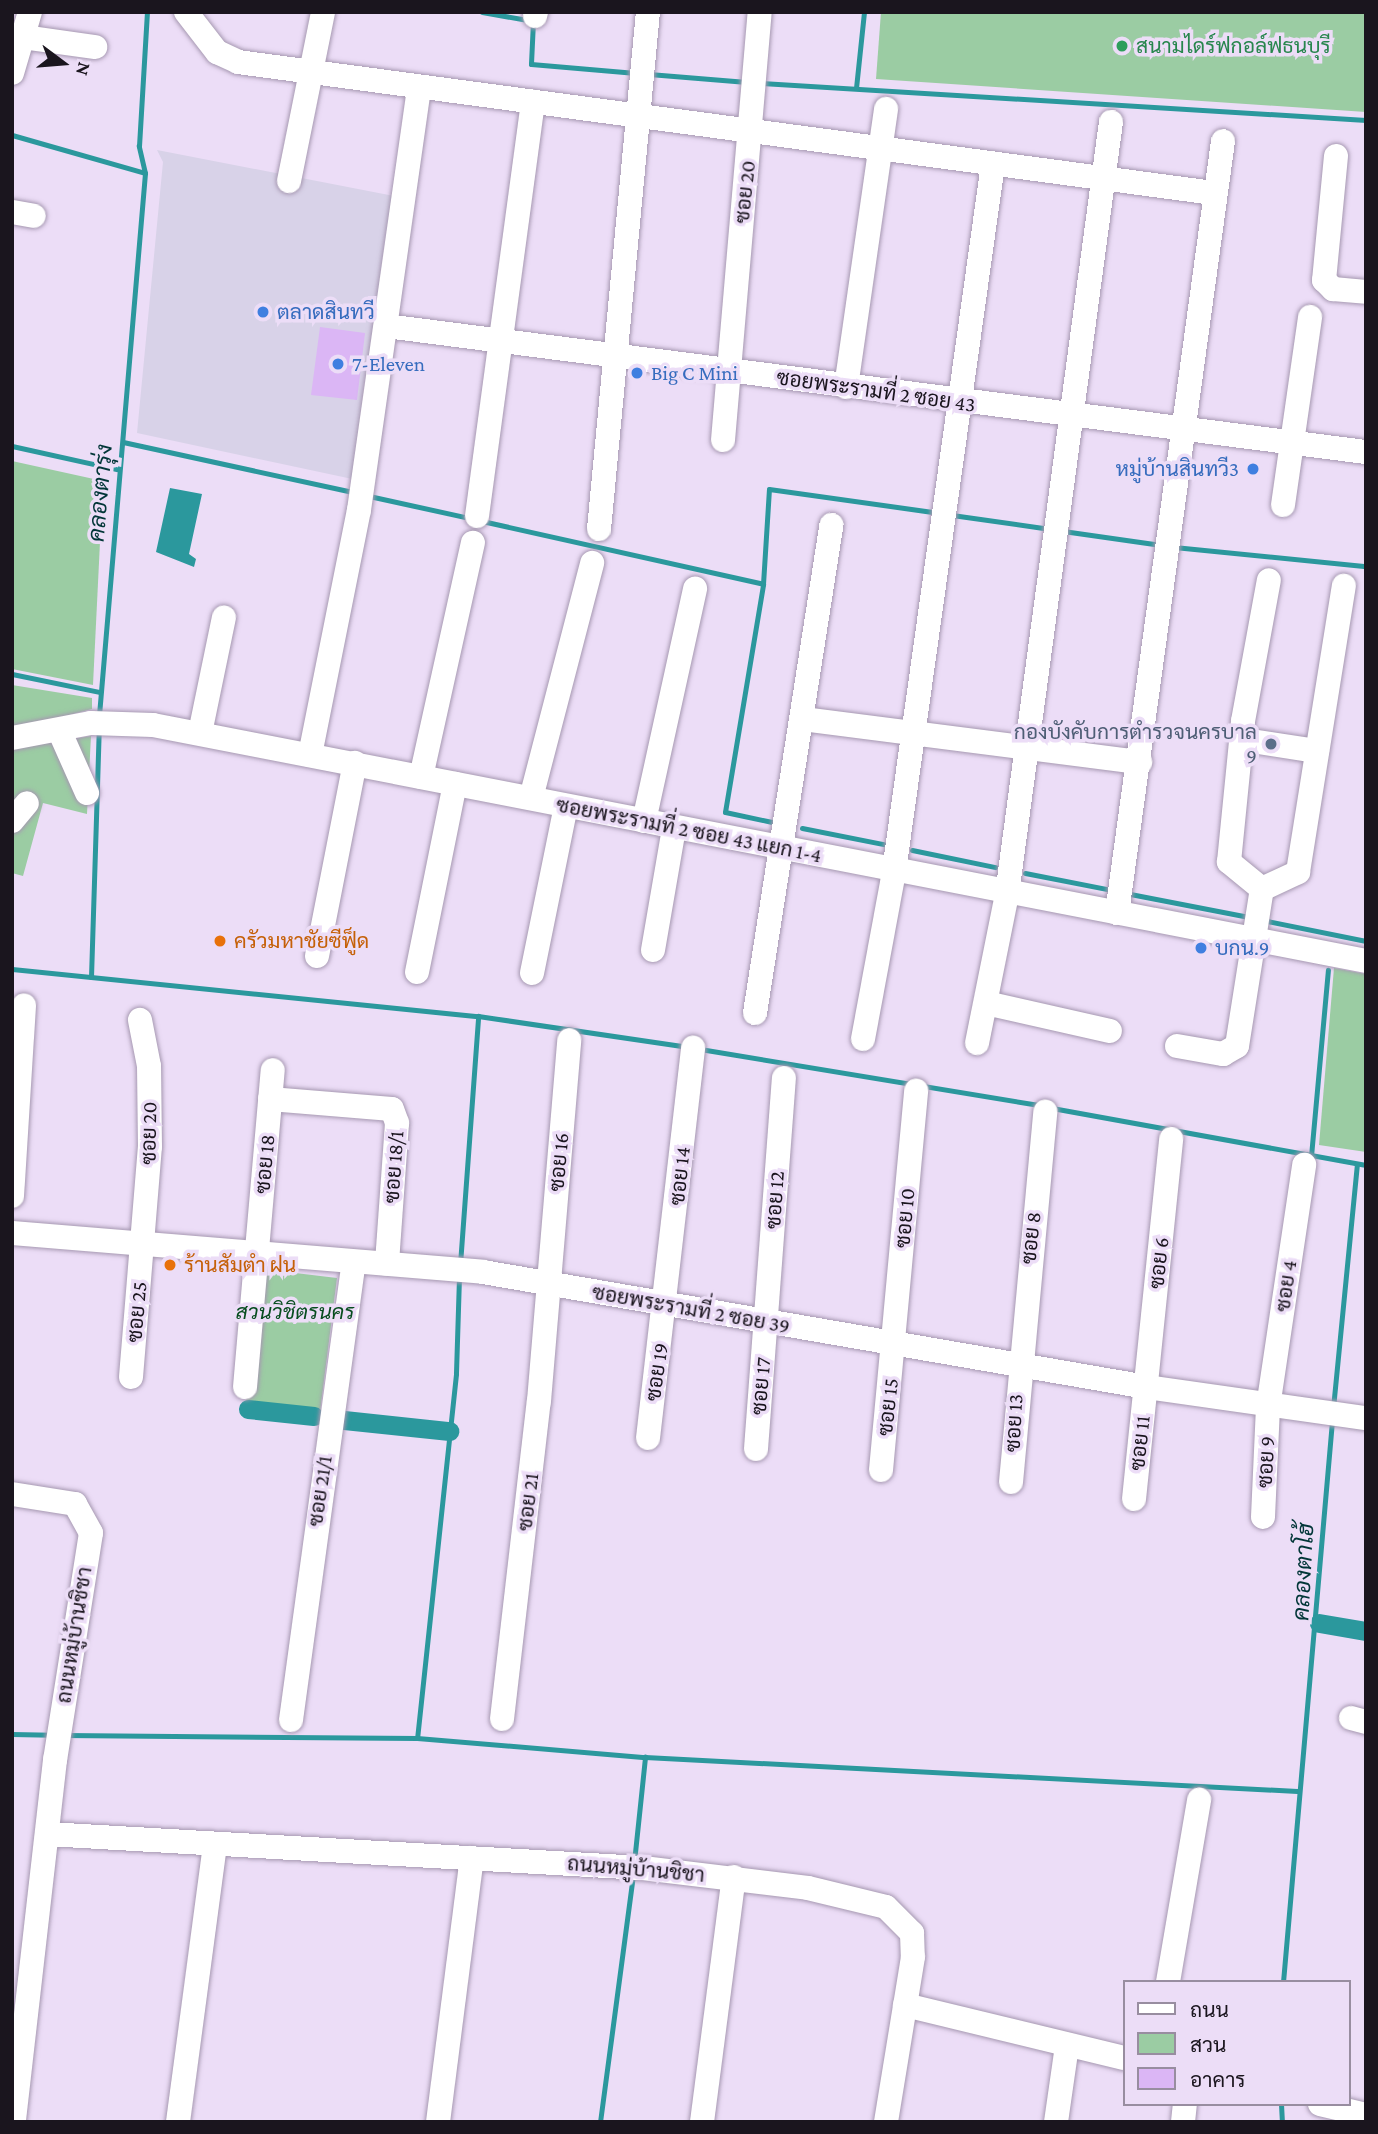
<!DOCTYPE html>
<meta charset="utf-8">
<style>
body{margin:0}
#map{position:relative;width:1378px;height:2134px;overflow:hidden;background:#ecddf7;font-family:"Crimson Pro",Sarabun,serif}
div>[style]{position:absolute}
.commercial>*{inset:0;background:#d8d2e8}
.green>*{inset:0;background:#9bcca3}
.water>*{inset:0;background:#2b989d}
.stream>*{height:5px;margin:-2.5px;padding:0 2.5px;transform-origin:2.5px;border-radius:2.5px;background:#2b989d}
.canal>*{height:19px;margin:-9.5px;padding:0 9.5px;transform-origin:9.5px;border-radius:9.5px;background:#2b989d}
.building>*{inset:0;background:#dbb6f5}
.roads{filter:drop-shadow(0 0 2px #a698b1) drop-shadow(0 0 2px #a698b1)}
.minor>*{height:24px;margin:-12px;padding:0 12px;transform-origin:12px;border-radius:12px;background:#fff}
.dots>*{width:19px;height:19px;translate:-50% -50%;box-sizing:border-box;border:4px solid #ecddf7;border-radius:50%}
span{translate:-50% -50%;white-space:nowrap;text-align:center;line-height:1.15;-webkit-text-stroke:7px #ecddf7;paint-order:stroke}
.leisure-label{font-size:21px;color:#27864d}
.left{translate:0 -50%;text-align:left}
.street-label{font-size:21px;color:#1a151e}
.shop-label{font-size:21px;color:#366cbe}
.right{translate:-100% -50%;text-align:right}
.service-label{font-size:21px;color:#4e5e75}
.food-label{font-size:21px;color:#c56008}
.park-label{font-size:21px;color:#074d1f;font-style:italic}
.water-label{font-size:23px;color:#023638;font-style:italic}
.frame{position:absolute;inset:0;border:14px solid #1a151e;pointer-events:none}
.legend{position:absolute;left:1123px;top:1980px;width:228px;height:126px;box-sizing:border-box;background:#ecddf7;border:2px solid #988da0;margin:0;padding:9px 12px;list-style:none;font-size:21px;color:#1a151e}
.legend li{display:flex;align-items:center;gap:14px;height:35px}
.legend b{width:35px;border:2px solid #988da0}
.north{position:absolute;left:28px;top:28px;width:70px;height:70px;-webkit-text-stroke:5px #ecddf7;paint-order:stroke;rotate:106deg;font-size:19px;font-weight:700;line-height:28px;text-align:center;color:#1a151e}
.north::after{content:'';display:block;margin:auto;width:24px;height:32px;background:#1a151e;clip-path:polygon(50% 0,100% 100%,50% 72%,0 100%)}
</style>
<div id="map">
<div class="commercial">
<i style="clip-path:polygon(157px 150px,394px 196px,357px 480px,137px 433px,163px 162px)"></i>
</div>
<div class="green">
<i style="clip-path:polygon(881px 12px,1366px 12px,1366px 112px,876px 79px)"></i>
<i style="clip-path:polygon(12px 461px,103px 481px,93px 685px,12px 669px)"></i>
<i style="clip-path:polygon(12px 685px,92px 698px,92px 709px,12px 730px)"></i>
<i style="clip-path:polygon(91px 736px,87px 814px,43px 803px,23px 876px,12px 873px,12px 749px)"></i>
<i style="clip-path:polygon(1334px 968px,1366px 974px,1366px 1152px,1319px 1145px)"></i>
<i style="clip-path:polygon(262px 1269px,337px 1278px,320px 1412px,246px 1402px)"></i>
</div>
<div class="water">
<i style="clip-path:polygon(170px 488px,202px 494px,189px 554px,196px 559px,194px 567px,156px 552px)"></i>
</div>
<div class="stream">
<i style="left:482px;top:12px;width:52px;rotate:10deg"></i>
<i style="left:533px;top:21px;width:43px;rotate:92.7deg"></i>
<i style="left:531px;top:64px;width:105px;rotate:4.9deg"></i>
<i style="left:649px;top:74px;width:98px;rotate:4.7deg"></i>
<i style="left:761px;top:83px;width:606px;rotate:3.5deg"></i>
<i style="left:856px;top:88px;width:76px;rotate:-84deg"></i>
<i style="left:12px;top:135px;width:138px;rotate:15.9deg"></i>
<i style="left:123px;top:442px;width:235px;rotate:12.3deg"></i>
<i style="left:12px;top:446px;width:107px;rotate:12.5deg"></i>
<i style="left:369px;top:496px;width:102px;rotate:12.4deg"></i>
<i style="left:952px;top:515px;width:99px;rotate:8.1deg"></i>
<i style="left:482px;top:521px;width:288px;rotate:12.6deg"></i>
<i style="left:1063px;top:531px;width:99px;rotate:8.1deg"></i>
<i style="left:1174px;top:547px;width:193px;rotate:5.7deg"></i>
<i style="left:12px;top:674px;width:90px;rotate:11.6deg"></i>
<i style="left:99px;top:715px;width:544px;rotate:-85.15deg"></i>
<i style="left:145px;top:173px;width:28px;rotate:-103deg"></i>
<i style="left:139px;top:146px;width:134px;rotate:-86.6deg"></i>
<i style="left:772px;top:822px;width:48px;rotate:-168deg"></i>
<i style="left:725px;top:812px;width:231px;rotate:-80.5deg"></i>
<i style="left:763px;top:584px;width:95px;rotate:-86.4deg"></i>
<i style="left:769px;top:489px;width:172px;rotate:8deg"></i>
<i style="left:802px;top:828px;width:83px;rotate:11.2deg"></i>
<i style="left:912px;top:850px;width:85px;rotate:11.6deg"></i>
<i style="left:1025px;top:873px;width:89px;rotate:11.1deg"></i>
<i style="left:1125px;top:893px;width:126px;rotate:11deg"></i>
<i style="left:1262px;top:920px;width:106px;rotate:11.4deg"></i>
<i style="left:12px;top:969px;width:468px;rotate:5.8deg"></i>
<i style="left:478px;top:1016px;width:211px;rotate:8.4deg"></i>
<i style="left:91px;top:977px;width:248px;rotate:-88.2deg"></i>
<i style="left:700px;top:1049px;width:348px;rotate:9.4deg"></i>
<i style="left:1052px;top:1108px;width:319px;rotate:10.3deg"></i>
<i style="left:1311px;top:1156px;width:187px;rotate:-84.8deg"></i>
<i style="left:460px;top:1264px;width:249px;rotate:-85.8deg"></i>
<i style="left:459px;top:1277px;width:97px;rotate:91.8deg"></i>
<i style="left:456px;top:1374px;width:366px;rotate:96.1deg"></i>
<i style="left:417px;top:1738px;width:229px;rotate:4.8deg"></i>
<i style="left:645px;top:1757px;width:653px;rotate:2.99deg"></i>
<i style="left:1333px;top:1408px;width:245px;rotate:-84.4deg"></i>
<i style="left:12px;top:1734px;width:39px;rotate:1deg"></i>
<i style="left:64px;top:1735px;width:353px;rotate:0.5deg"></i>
<i style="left:634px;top:1862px;width:106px;rotate:-84deg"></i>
<i style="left:1283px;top:1982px;width:563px;rotate:-85.01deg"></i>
<i style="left:1281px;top:2104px;width:18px;rotate:87deg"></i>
<i style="left:600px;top:2122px;width:249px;rotate:-82.4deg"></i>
</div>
<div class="canal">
<i style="left:248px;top:1409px;width:66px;rotate:6.1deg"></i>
<i style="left:344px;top:1420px;width:106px;rotate:6deg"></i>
<i style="left:1319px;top:1623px;width:48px;rotate:9.7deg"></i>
</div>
<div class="building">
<i style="clip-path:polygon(320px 327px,365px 333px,357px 400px,311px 395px)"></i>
</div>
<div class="roads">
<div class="minor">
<i style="left:186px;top:12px;width:51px;rotate:52.2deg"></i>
<i style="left:217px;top:52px;width:23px;rotate:25deg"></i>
<i style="left:238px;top:62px;width:984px;rotate:7.65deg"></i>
<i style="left:535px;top:16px;width:4px;rotate:-76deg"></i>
<i style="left:23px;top:37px;width:73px;rotate:7.9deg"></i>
<i style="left:12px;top:73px;width:64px;rotate:-73.6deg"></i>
<i style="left:1336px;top:156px;width:125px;rotate:95.5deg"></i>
<i style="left:1324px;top:280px;width:13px;rotate:45deg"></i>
<i style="left:1333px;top:289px;width:33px;rotate:5deg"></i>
<i style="left:289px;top:181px;width:172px;rotate:-78.6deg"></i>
<i style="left:12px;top:212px;width:22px;rotate:10deg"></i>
<i style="left:386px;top:326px;width:988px;rotate:7.33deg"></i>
<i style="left:846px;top:387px;width:281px;rotate:-81.8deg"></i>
<i style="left:723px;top:440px;width:430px;rotate:-85.1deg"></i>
<i style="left:1283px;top:505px;width:190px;rotate:-81.8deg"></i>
<i style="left:477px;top:516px;width:418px;rotate:-82.3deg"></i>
<i style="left:599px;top:529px;width:519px;rotate:-84.59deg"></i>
<i style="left:803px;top:719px;width:340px;rotate:7.3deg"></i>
<i style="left:59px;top:730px;width:69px;rotate:66deg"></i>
<i style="left:200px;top:733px;width:118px;rotate:-78.3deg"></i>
<i style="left:12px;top:738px;width:80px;rotate:-10.8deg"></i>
<i style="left:91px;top:723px;width:62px;rotate:1.8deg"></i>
<i style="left:153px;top:725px;width:1236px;rotate:11.01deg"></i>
<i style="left:1245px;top:740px;width:73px;rotate:8.7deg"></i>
<i style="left:310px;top:755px;width:250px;rotate:-78.7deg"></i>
<i style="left:359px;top:510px;width:427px;rotate:-81.9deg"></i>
<i style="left:421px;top:777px;width:240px;rotate:-77.5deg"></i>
<i style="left:531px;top:798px;width:243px;rotate:-75.4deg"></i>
<i style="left:12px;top:821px;width:23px;rotate:-50deg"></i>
<i style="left:644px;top:821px;width:238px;rotate:-77.6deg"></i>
<i style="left:1262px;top:889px;width:40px;rotate:-25deg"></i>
<i style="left:1298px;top:872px;width:290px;rotate:-80.9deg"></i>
<i style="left:1117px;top:913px;width:779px;rotate:-82.18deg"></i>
<i style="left:653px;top:950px;width:124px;rotate:-80.2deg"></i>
<i style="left:317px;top:956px;width:197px;rotate:-78.9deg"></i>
<i style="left:417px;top:972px;width:192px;rotate:-78.6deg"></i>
<i style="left:532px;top:973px;width:170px;rotate:-78.5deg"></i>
<i style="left:986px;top:1003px;width:127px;rotate:12.7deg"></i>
<i style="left:755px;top:1013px;width:494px;rotate:-81.1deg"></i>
<i style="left:863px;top:1039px;width:171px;rotate:-79.5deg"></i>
<i style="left:894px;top:871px;width:714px;rotate:-82.03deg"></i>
<i style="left:977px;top:1043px;width:152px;rotate:-78.6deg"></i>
<i style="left:1007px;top:894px;width:779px;rotate:-82.33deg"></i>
<i style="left:1177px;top:1046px;width:47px;rotate:9.9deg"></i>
<i style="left:1223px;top:1054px;width:16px;rotate:-30deg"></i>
<i style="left:1237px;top:1046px;width:159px;rotate:-81deg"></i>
<i style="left:1262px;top:889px;width:43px;rotate:-140.7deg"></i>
<i style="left:1229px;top:862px;width:142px;rotate:-84.3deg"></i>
<i style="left:1243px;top:721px;width:143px;rotate:-79.6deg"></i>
<i style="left:270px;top:1099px;width:122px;rotate:4.7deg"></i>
<i style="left:392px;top:1109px;width:15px;rotate:70deg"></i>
<i style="left:397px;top:1123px;width:141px;rotate:94.1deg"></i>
<i style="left:12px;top:1196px;width:191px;rotate:-86.4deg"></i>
<i style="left:12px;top:1233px;width:473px;rotate:4.7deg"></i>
<i style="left:483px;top:1272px;width:674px;rotate:9.83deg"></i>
<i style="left:1147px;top:1387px;width:221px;rotate:8.1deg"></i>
<i style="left:131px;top:1377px;width:231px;rotate:-85.3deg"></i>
<i style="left:150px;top:1147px;width:81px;rotate:-90.7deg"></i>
<i style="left:149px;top:1066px;width:47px;rotate:-101.1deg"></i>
<i style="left:245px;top:1387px;width:318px;rotate:-85deg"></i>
<i style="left:648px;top:1438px;width:393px;rotate:-83.4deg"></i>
<i style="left:756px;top:1449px;width:372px;rotate:-85.7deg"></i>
<i style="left:881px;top:1470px;width:381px;rotate:-84.7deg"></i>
<i style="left:1011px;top:1482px;width:372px;rotate:-84.7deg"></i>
<i style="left:12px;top:1494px;width:64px;rotate:9deg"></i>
<i style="left:75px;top:1504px;width:33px;rotate:61deg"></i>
<i style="left:91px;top:1533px;width:230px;rotate:99deg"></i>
<i style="left:55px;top:1760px;width:364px;rotate:96.5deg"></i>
<i style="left:1134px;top:1499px;width:362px;rotate:-84.1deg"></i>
<i style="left:1263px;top:1517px;width:110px;rotate:-87.4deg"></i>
<i style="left:1268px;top:1407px;width:245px;rotate:-81.5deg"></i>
<i style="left:1351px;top:1718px;width:16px;rotate:15deg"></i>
<i style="left:502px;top:1719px;width:320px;rotate:-83.4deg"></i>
<i style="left:539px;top:1401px;width:362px;rotate:-85.2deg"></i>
<i style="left:291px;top:1720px;width:461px;rotate:-82.2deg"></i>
<i style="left:47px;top:1834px;width:597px;rotate:3.27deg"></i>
<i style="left:643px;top:1868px;width:166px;rotate:6.9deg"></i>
<i style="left:808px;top:1888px;width:80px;rotate:13.7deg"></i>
<i style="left:886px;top:1907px;width:37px;rotate:45deg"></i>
<i style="left:912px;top:1933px;width:24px;rotate:88deg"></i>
<i style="left:913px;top:1957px;width:167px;rotate:99.3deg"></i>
<i style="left:1168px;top:1982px;width:185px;rotate:-80.3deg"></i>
<i style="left:905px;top:2005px;width:225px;rotate:13.6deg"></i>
<i style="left:1320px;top:2104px;width:47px;rotate:13.4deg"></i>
<i style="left:178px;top:2122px;width:278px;rotate:-82.4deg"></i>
<i style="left:438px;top:2122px;width:266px;rotate:-82.7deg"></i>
<i style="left:702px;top:2122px;width:247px;rotate:-82.6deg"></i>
<i style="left:1056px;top:2122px;width:77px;rotate:-81.8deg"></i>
<i style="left:1183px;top:2122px;width:18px;rotate:-84deg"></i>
</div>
</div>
<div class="dots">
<i style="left:1122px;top:46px;background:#2e9e5b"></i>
<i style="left:263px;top:312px;background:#3f7fe0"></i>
<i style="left:338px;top:364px;background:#3f7fe0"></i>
<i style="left:637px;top:373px;background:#3f7fe0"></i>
<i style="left:1253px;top:469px;background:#3f7fe0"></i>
<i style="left:1271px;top:744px;background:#5c6f8a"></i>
<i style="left:220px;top:941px;background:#e8710a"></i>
<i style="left:1201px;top:948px;background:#3f7fe0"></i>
<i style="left:170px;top:1265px;background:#e8710a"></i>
</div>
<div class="leisure-label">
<span class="left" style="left:1136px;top:46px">สนามไดร์ฟกอล์ฟธนบุรี</span>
</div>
<div class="street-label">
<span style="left:745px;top:192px;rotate:-84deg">ซอย 20</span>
<span style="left:876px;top:391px;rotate:8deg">ซอยพระรามที่ 2 ซอย 43</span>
<span style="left:689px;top:830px;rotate:11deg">ซอยพระรามที่ 2 ซอย 43 แยก 1-4</span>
<span style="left:149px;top:1133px;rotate:-89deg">ซอย 20</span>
<span style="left:559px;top:1162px;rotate:-85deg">ซอย 16</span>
<span style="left:265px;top:1164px;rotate:-85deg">ซอย 18</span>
<span style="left:394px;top:1167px;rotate:-86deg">ซอย 18/1</span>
<span style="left:680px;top:1176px;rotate:-84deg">ซอย 14</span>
<span style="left:775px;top:1200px;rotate:-86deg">ซอย 12</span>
<span style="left:905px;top:1218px;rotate:-85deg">ซอย 10</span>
<span style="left:1031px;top:1238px;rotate:-84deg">ซอย 8</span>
<span style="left:1159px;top:1263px;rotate:-84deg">ซอย 6</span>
<span style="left:1286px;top:1286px;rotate:-82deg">ซอย 4</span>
<span style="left:691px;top:1309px;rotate:10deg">ซอยพระรามที่ 2 ซอย 39</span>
<span style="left:137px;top:1312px;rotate:-85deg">ซอย 25</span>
<span style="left:657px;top:1372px;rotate:-82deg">ซอย 19</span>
<span style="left:761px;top:1386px;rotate:-85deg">ซอย 17</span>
<span style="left:888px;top:1407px;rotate:-84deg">ซอย 15</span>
<span style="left:1014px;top:1423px;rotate:-87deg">ซอย 13</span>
<span style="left:1140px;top:1443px;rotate:-84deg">ซอย 11</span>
<span style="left:1266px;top:1462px;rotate:-87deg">ซอย 9</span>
<span style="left:320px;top:1491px;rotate:-82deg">ซอย 21/1</span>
<span style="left:528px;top:1502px;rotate:-83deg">ซอย 21</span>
<span style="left:74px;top:1635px;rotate:-81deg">ถนนหมู่บ้านชิชา</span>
<span style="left:636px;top:1869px;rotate:5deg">ถนนหมู่บ้านชิชา</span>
</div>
<div class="shop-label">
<span class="left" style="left:277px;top:312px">ตลาดสินทวี</span>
<span class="left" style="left:352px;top:364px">7-Eleven</span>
<span class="left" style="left:651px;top:373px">Big C Mini</span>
<span class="right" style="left:1239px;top:469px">หมู่บ้านสินทวี3</span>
<span class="left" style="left:1215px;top:948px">บกน.9</span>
</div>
<div class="service-label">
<span class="right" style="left:1257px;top:744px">กองบังคับการตำรวจนครบาล<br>9</span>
</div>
<div class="food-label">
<span class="left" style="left:234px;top:941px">ครัวมหาชัยซีฟู็ด</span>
<span class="left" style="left:184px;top:1265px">ร้านสัมตำ ฝน</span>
</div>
<div class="park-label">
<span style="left:295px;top:1312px">สวนวิชิตรนคร</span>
</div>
<div class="water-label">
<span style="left:100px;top:493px;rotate:-85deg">คลองตารุ่ง</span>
<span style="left:1303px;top:1572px;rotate:-87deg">คลองตาโฮ้</span>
</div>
<div class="frame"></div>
<ul class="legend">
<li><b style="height:9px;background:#fff"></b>ถนน</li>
<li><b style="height:19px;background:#9bcca3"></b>สวน</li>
<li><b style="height:19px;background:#dbb6f5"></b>อาคาร</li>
</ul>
<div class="north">N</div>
</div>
